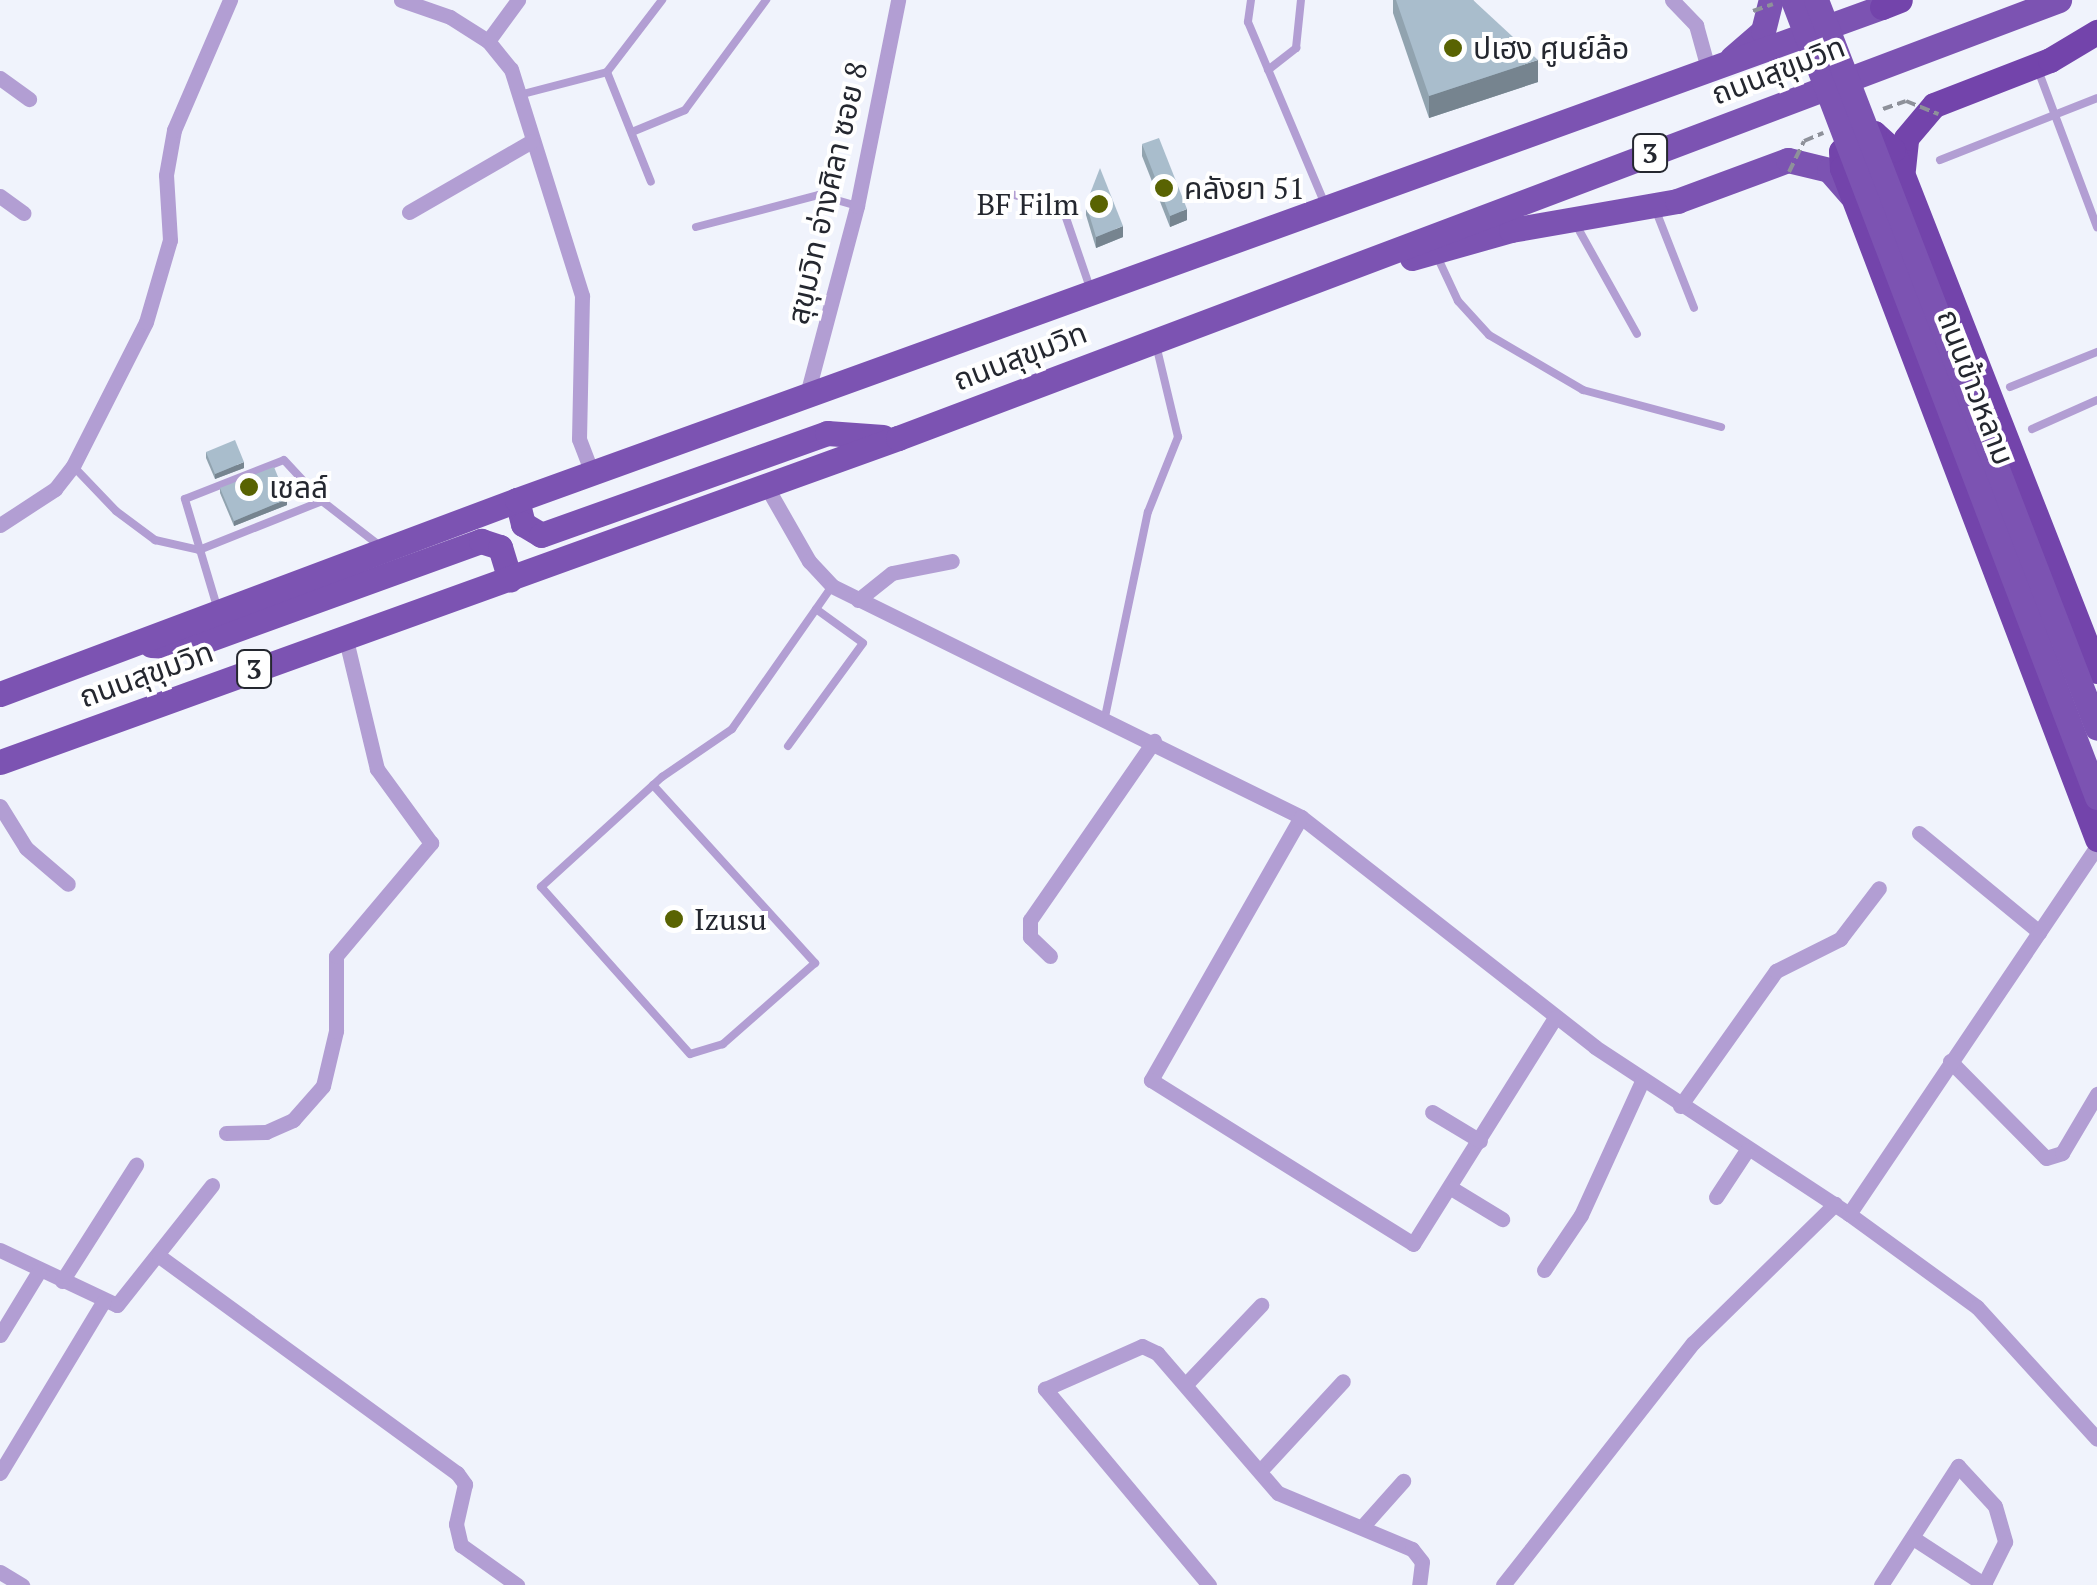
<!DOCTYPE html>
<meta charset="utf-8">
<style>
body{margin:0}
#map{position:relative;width:2097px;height:1585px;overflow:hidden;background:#f0f3fc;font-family:"PT Serif","Noto Sans Thai",serif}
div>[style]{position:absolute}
.service>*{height:8px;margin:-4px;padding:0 4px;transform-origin:4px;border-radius:4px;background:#b29ed3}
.minor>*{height:15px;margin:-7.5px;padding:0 7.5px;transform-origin:7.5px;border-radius:7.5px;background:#b29ed3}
.primary>*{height:25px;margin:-12.5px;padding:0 12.5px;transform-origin:12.5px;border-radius:12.5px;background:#7c53b2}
.trunk>*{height:25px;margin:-12.5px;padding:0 12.5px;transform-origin:12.5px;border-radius:12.5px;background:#7344ab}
.path-bridge>*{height:4px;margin-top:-2px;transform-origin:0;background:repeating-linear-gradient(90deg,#8e919a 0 10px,transparent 0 15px)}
.primary-bridge>*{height:25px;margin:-12.5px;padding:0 12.5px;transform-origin:12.5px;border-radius:12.5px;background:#7c53b2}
.wall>*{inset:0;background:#91a3af}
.shaded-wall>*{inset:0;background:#76848f}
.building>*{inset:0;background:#a9bdcc}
.dots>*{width:28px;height:28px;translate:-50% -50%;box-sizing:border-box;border:5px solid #fff;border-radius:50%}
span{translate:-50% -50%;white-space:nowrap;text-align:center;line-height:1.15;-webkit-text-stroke:8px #fff;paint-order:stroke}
.shield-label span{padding:2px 8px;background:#fff;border:2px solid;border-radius:8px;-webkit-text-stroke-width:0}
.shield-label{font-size:28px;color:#24272f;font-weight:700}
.poi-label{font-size:30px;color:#24272f}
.left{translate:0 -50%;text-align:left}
.right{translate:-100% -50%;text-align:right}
.street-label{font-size:30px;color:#24272f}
</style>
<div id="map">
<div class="service">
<i style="left:1251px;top:0;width:22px;rotate:98deg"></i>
<i style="left:1248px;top:22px;width:195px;rotate:67.1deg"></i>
<i style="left:1268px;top:70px;width:36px;rotate:-38deg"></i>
<i style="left:1296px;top:48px;width:48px;rotate:-84.1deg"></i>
<i style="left:2038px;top:70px;width:168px;rotate:69.4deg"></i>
<i style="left:607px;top:72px;width:91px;rotate:-52.6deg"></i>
<i style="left:519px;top:95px;width:91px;rotate:-14.6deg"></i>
<i style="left:607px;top:72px;width:118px;rotate:68.2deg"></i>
<i style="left:632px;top:132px;width:57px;rotate:-22.5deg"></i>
<i style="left:685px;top:110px;width:137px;rotate:-53.6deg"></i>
<i style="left:1940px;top:160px;width:169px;rotate:-21.5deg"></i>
<i style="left:1011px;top:194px;width:54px;rotate:16.1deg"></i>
<i style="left:1063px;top:209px;width:83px;rotate:71.1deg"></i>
<i style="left:1656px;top:211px;width:104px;rotate:68.6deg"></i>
<i style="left:1575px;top:223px;width:127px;rotate:60.8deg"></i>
<i style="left:696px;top:227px;width:127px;rotate:-14.6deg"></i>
<i style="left:819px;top:195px;width:40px;rotate:16deg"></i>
<i style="left:1436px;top:254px;width:52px;rotate:64.9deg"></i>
<i style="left:1458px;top:301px;width:46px;rotate:47.6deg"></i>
<i style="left:1489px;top:335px;width:109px;rotate:30.3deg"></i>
<i style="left:1583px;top:390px;width:143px;rotate:15deg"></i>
<i style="left:2010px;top:387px;width:94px;rotate:-21.9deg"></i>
<i style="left:2032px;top:429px;width:71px;rotate:-24deg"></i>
<i style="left:73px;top:466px;width:62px;rotate:46.3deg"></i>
<i style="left:116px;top:511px;width:49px;rotate:36.6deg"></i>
<i style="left:155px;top:540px;width:45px;rotate:12.8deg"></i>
<i style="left:199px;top:550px;width:132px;rotate:-21.7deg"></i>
<i style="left:218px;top:610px;width:116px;rotate:-106.6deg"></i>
<i style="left:185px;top:499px;width:106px;rotate:-21.5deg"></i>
<i style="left:284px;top:460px;width:56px;rotate:47.2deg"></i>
<i style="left:322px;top:501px;width:73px;rotate:37.8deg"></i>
<i style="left:1105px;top:717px;width:209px;rotate:-78.2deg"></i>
<i style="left:1148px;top:512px;width:81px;rotate:-68.2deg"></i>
<i style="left:1178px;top:437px;width:95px;rotate:-103.4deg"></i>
<i style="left:788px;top:746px;width:127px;rotate:-53.9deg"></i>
<i style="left:863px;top:643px;width:58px;rotate:-144.1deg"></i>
<i style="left:653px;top:785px;width:241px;rotate:47.7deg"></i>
<i style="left:815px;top:963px;width:123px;rotate:138.6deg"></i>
<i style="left:723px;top:1044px;width:34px;rotate:163deg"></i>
<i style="left:690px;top:1054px;width:224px;rotate:-131.7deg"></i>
<i style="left:541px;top:887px;width:164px;rotate:-42.3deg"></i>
<i style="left:662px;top:777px;width:85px;rotate:-34.4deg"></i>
<i style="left:732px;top:729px;width:174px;rotate:-55deg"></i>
</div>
<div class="minor">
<i style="left:401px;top:0;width:52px;rotate:19.1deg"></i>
<i style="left:450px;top:17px;width:45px;rotate:32.3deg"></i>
<i style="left:488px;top:41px;width:36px;rotate:51deg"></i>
<i style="left:511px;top:69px;width:238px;rotate:72.6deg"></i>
<i style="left:582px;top:296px;width:143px;rotate:91.2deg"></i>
<i style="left:579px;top:439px;width:36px;rotate:69deg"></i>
<i style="left:1672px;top:0;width:35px;rotate:46deg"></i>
<i style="left:1696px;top:25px;width:49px;rotate:74.5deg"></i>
<i style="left:488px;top:41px;width:51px;rotate:-53.8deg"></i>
<i style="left:0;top:78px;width:36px;rotate:36deg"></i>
<i style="left:0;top:196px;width:29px;rotate:36deg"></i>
<i style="left:409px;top:212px;width:142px;rotate:-30deg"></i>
<i style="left:806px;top:398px;width:199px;rotate:-75.1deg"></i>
<i style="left:857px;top:206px;width:210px;rotate:-78.7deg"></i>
<i style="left:765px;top:484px;width:89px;rotate:60.3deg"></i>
<i style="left:809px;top:561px;width:34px;rotate:47deg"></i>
<i style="left:832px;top:586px;width:523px;rotate:26.22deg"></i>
<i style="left:1301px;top:817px;width:373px;rotate:38deg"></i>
<i style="left:1595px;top:1047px;width:304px;rotate:33.3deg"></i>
<i style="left:1849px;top:1214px;width:158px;rotate:36deg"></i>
<i style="left:1977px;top:1307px;width:178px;rotate:47.7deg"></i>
<i style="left:0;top:525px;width:66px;rotate:-33.2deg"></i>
<i style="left:55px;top:489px;width:29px;rotate:-52deg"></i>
<i style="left:73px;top:466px;width:161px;rotate:-63.1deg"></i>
<i style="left:146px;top:322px;width:85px;rotate:-73.7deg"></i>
<i style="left:170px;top:240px;width:65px;rotate:-93.5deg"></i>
<i style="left:166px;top:175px;width:46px;rotate:-79.9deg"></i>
<i style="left:174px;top:130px;width:142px;rotate:-66.7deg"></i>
<i style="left:858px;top:600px;width:43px;rotate:-38.5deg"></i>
<i style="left:892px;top:573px;width:61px;rotate:-11.3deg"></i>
<i style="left:0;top:806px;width:49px;rotate:58.2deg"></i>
<i style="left:26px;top:848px;width:55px;rotate:40.6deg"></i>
<i style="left:1301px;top:817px;width:303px;rotate:119.7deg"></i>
<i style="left:1151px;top:1080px;width:309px;rotate:32deg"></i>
<i style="left:1413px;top:1244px;width:267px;rotate:-57.9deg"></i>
<i style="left:1919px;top:833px;width:156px;rotate:39.5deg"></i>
<i style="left:1050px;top:956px;width:28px;rotate:-136deg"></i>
<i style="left:1030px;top:937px;width:17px;rotate:-90deg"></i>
<i style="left:1030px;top:920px;width:218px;rotate:-55.3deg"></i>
<i style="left:1950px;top:1061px;width:136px;rotate:45.3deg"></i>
<i style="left:2046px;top:1158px;width:17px;rotate:-17deg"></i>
<i style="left:2062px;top:1153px;width:69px;rotate:-59.3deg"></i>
<i style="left:1680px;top:1106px;width:166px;rotate:-54.6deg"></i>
<i style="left:1776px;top:971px;width:72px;rotate:-26.6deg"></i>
<i style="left:1840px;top:939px;width:64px;rotate:-52.6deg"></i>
<i style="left:1432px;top:1112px;width:56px;rotate:31.1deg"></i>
<i style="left:226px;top:1133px;width:40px;rotate:-1.4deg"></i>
<i style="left:266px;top:1132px;width:30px;rotate:-24deg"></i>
<i style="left:293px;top:1120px;width:45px;rotate:-48.6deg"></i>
<i style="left:323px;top:1086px;width:57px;rotate:-76.7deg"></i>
<i style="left:336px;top:1031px;width:75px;rotate:-90deg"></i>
<i style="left:336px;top:956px;width:148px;rotate:-49.9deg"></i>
<i style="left:431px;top:843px;width:92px;rotate:-126.1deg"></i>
<i style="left:377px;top:769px;width:137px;rotate:-103.5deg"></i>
<i style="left:1451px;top:1188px;width:60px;rotate:31.3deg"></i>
<i style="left:1716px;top:1197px;width:56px;rotate:-56.6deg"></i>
<i style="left:1849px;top:1214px;width:443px;rotate:-56deg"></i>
<i style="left:0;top:1250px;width:129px;rotate:25.2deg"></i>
<i style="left:117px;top:1305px;width:153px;rotate:-51.6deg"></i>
<i style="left:159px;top:1256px;width:369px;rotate:36.1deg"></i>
<i style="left:457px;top:1473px;width:14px;rotate:54deg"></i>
<i style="left:465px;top:1484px;width:41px;rotate:102.7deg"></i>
<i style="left:456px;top:1524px;width:22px;rotate:77deg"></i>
<i style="left:461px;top:1545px;width:69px;rotate:35.5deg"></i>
<i style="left:1544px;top:1270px;width:66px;rotate:-56.1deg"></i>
<i style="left:1581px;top:1215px;width:147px;rotate:-65.5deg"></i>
<i style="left:62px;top:1281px;width:138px;rotate:-57.5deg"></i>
<i style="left:0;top:1335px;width:75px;rotate:-58.6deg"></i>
<i style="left:1187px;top:1383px;width:108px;rotate:-46.5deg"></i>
<i style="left:1260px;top:1471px;width:122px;rotate:-47.3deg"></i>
<i style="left:0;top:1473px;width:200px;rotate:-58.9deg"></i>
<i style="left:1362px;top:1527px;width:62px;rotate:-48.3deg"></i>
<i style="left:1913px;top:1538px;width:86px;rotate:33.1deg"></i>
<i style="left:0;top:1572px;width:26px;rotate:31deg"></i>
<i style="left:1209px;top:1585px;width:256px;rotate:-129.9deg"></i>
<i style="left:1045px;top:1389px;width:106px;rotate:-23.9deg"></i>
<i style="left:1142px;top:1346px;width:17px;rotate:25deg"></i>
<i style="left:1157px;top:1353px;width:185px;rotate:49.2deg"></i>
<i style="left:1278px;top:1493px;width:145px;rotate:22.7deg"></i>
<i style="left:1412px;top:1549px;width:16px;rotate:52deg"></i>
<i style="left:1422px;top:1562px;width:23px;rotate:97deg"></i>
<i style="left:1503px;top:1585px;width:308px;rotate:-51.9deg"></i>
<i style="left:1693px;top:1343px;width:199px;rotate:-44.4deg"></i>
<i style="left:1881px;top:1585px;width:142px;rotate:-57.1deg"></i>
<i style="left:1958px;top:1466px;width:54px;rotate:47.2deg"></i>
<i style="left:1995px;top:1506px;width:37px;rotate:74deg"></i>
<i style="left:2005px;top:1542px;width:47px;rotate:116.6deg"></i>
</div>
<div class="primary">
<i style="left:1732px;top:58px;width:41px;rotate:-41.1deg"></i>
<i style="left:1763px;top:31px;width:32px;rotate:-76deg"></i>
<i style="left:1412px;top:258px;width:103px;rotate:-15.8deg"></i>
<i style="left:1511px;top:230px;width:169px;rotate:-9.9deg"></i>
<i style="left:1677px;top:201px;width:118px;rotate:-20.3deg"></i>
<i style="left:1788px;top:160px;width:42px;rotate:13.7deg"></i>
<i style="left:1829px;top:170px;width:33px;rotate:49deg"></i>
<i style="left:517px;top:500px;width:25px;rotate:76deg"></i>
<i style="left:523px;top:524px;width:21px;rotate:31deg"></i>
<i style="left:541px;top:535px;width:304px;rotate:-19.6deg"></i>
<i style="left:827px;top:433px;width:56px;rotate:4.1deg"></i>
<i style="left:151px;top:645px;width:37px;rotate:3deg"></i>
<i style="left:188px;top:647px;width:312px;rotate:-19.9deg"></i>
<i style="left:481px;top:541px;width:20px;rotate:18deg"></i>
<i style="left:500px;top:547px;width:34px;rotate:73deg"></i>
<i style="left:0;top:694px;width:552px;rotate:-20.57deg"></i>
<i style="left:517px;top:500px;width:1451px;rotate:-19.86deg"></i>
<i style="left:0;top:762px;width:955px;rotate:-19.84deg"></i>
<i style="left:898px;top:438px;width:1241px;rotate:-20.67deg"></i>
</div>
<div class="trunk">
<i style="left:1882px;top:7px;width:19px;rotate:-21deg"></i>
<i style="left:1903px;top:169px;width:31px;rotate:-84deg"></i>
<i style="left:1906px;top:138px;width:43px;rotate:-49.7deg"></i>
<i style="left:1934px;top:105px;width:124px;rotate:-21.2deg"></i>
<i style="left:2050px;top:60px;width:55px;rotate:-30.8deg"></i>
<i style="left:2097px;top:671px;width:560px;rotate:-111.38deg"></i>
<i style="left:1893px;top:150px;width:25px;rotate:-138deg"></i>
<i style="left:1874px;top:133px;width:17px;rotate:177deg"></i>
<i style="left:1857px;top:134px;width:23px;rotate:133deg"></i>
<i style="left:1841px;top:151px;width:17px;rotate:87deg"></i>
<i style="left:1842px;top:168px;width:718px;rotate:69.19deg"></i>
</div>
<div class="path-bridge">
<i style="left:1753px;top:11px;width:21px;rotate:-19deg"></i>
<i style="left:1883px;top:109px;width:24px;rotate:-19deg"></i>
<i style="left:1906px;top:101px;width:35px;rotate:22deg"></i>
<i style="left:1789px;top:172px;width:34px;rotate:-64deg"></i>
<i style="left:1804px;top:141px;width:21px;rotate:-23deg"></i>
</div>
<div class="primary-bridge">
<i style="left:1793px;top:0;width:853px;rotate:69.12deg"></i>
<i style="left:1816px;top:0;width:780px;rotate:68.89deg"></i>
</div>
<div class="wall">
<i style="clip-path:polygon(1393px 0,1473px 0,1538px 82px,1429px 118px,1393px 13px)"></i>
<i style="clip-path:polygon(1142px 144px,1187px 220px,1170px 227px,1142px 156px)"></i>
<i style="clip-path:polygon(1086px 204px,1123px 237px,1096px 248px,1086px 215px)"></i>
<i style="clip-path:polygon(206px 452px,244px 468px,215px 479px,206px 458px)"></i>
<i style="clip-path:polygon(220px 488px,287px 505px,234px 526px,220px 493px)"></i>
</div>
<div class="shaded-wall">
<i style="clip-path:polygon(1538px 60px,1538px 82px,1429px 118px,1429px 96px)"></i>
<i style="clip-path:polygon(1187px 209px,1187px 220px,1170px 227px,1170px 216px)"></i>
<i style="clip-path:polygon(1123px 226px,1123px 237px,1096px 248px,1096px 237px)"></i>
<i style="clip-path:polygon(244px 462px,244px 468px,215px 479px,215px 474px)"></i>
<i style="clip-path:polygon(287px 499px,287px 505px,234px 526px,234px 521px)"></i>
</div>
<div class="building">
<i style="clip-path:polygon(1396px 0,1473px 0,1538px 60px,1429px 96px)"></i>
<i style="clip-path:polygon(1159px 138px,1187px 209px,1170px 216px,1142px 144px)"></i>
<i style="clip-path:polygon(1100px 168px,1123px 226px,1096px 237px,1086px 204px)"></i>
<i style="clip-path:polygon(235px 440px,244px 462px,215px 474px,206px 452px)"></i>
<i style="clip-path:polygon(274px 467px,287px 499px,234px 521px,220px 488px)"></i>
</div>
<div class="dots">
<i style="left:1453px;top:48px;background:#596302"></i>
<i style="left:1164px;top:188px;background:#596302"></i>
<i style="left:1099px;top:204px;background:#596302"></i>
<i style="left:249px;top:487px;background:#596302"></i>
<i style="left:674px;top:919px;background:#596302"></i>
</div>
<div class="shield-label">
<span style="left:1650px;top:153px">3</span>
<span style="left:254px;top:669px">3</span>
</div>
<div class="poi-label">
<span class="left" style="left:1473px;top:48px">ปเฮง ศูนย์ล้อ</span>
<span class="left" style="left:1184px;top:188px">คลังยา 51</span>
<span class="right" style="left:1079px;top:204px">BF Film</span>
<span class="left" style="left:269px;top:487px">เชลล์</span>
<span class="left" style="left:694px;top:919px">Izusu</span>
</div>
<div class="street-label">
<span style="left:1778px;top:70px;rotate:-21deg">ถนนสุขุมวิท</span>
<span style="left:827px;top:193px;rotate:-77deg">สุขุมวิท อ่างศิลา ซอย 8</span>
<span style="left:1020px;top:356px;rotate:-21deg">ถนนสุขุมวิท</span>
<span style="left:1976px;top:387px;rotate:69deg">ถนนข้าวหลาม</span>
<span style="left:146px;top:674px;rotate:-20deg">ถนนสุขุมวิท</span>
</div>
</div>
